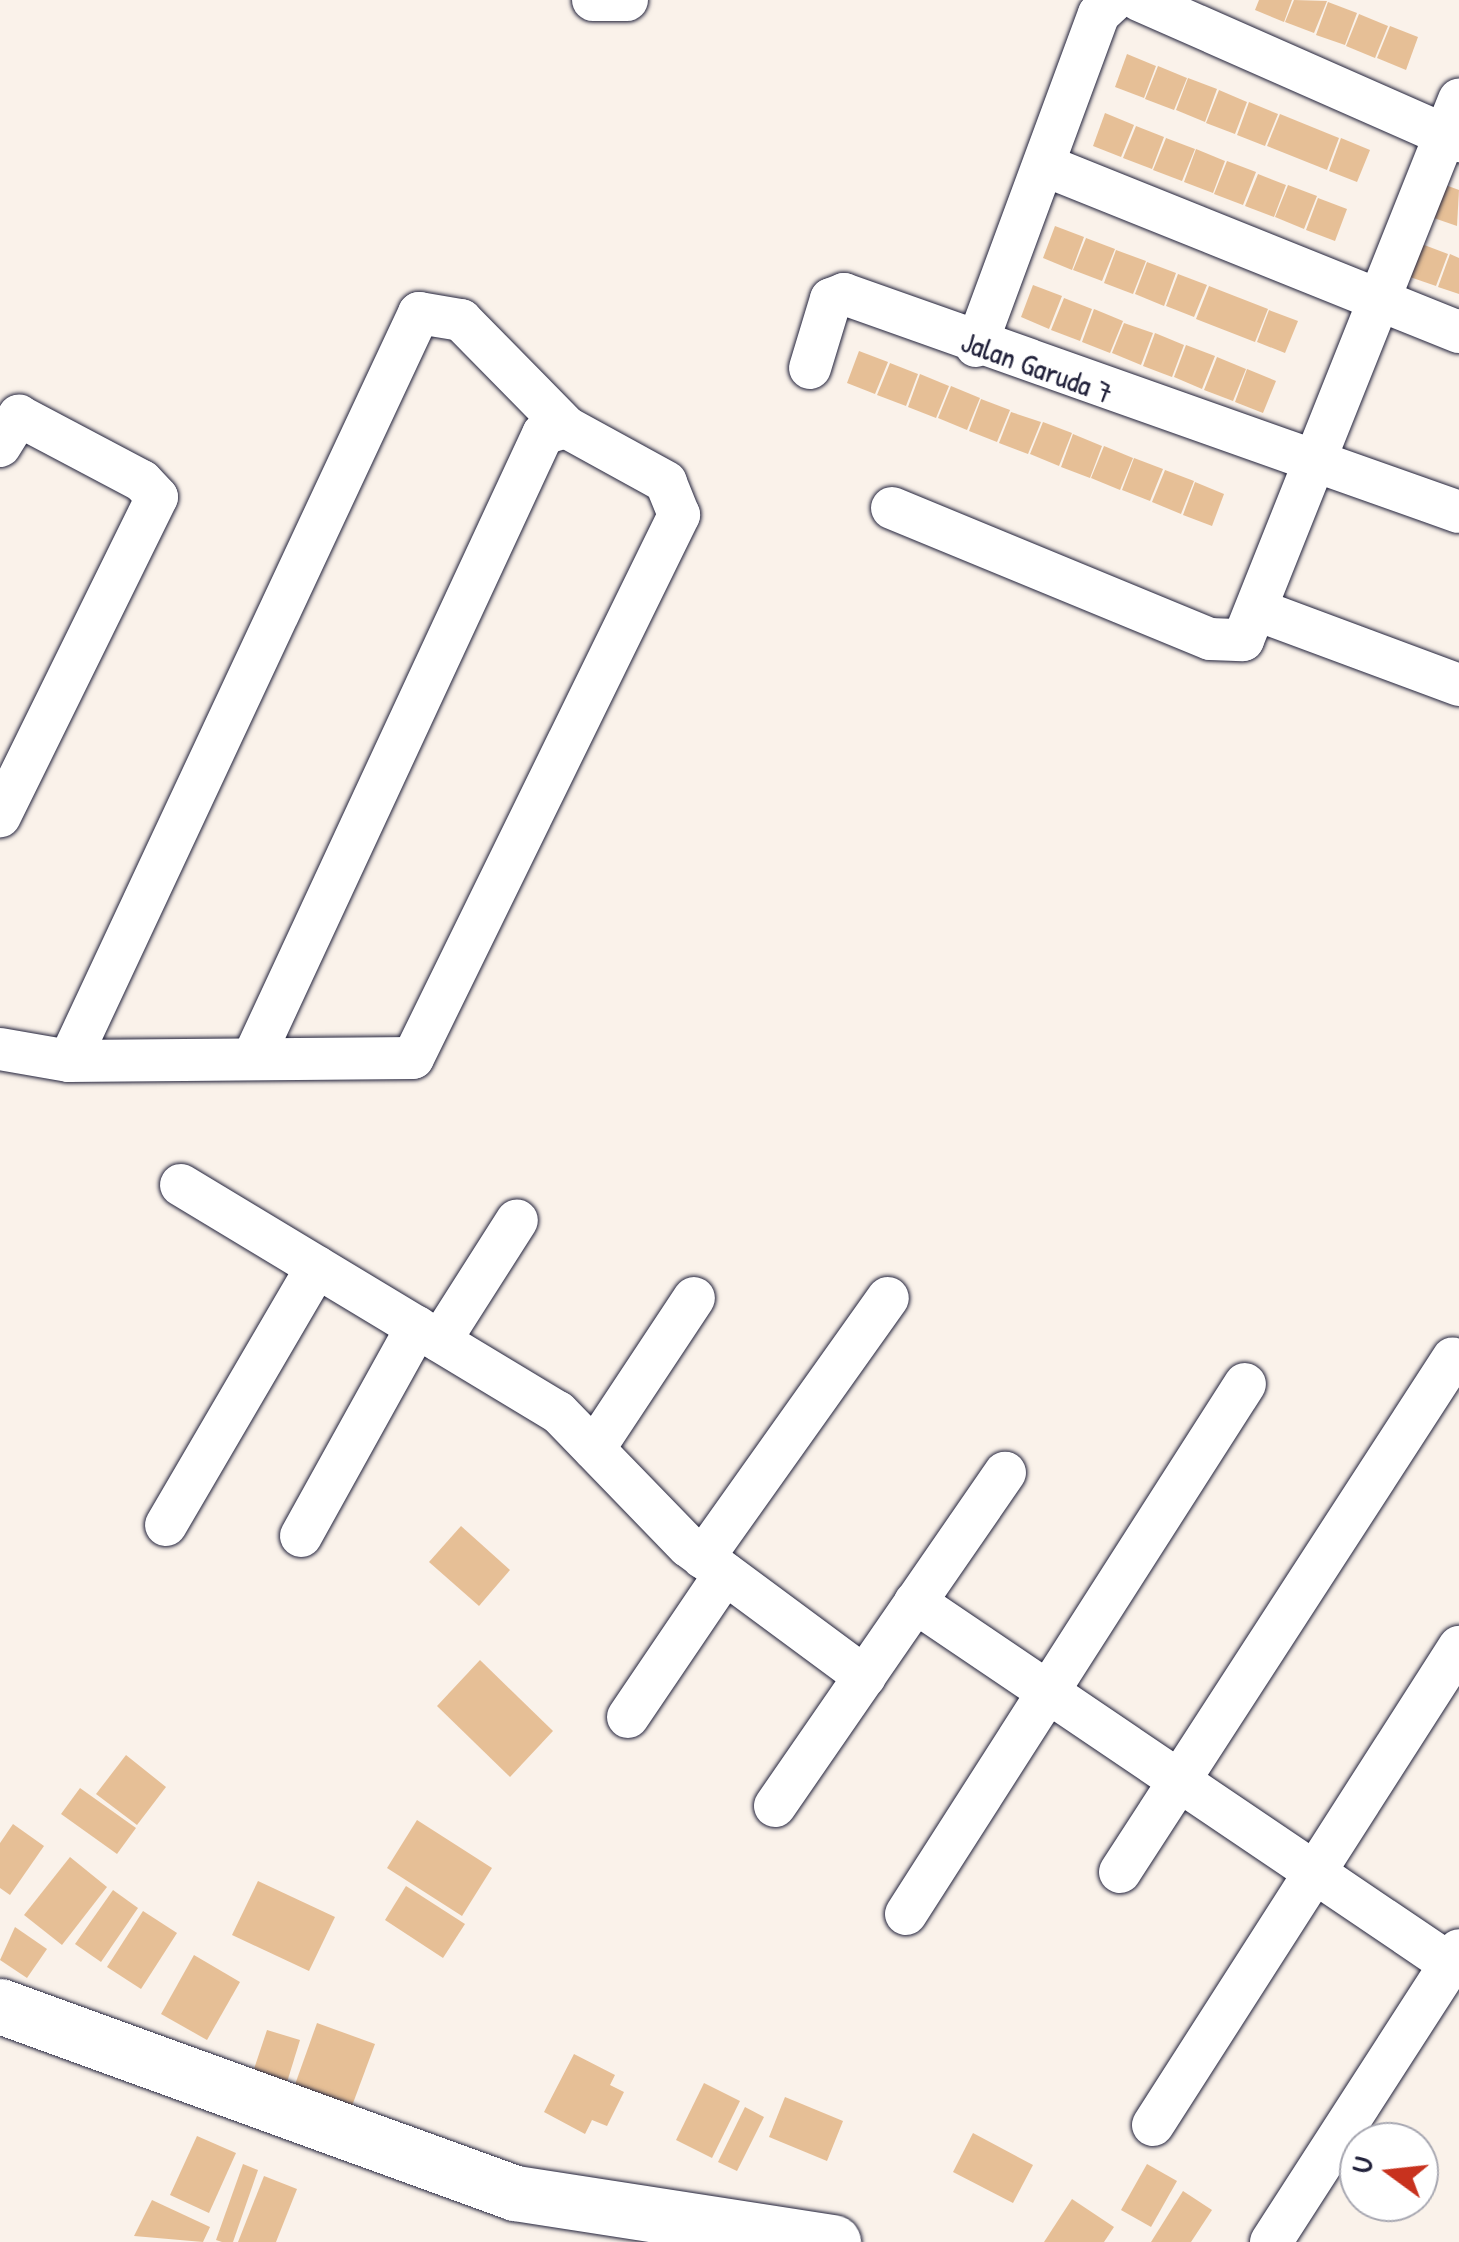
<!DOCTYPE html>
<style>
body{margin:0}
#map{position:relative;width:1459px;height:2242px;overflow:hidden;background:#faf2ea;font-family:"Patrick Hand",sans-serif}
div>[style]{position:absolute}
.building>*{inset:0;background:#e6bf96}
.roads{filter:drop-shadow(0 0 2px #22223b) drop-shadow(0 0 2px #22223b)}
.street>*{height:42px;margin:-21px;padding:0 21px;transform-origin:21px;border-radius:21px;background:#fff}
.secondary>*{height:55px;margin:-27.5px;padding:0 27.5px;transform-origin:27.5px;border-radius:27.5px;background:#fff}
span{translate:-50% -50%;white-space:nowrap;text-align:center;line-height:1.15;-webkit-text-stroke:8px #fff;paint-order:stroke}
.street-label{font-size:30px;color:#22223b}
.north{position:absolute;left:1339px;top:2122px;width:100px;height:100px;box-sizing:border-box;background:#fff;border:2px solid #a7a7b1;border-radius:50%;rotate:285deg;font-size:28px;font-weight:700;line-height:40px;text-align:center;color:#22223b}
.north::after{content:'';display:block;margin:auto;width:35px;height:45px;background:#c8321e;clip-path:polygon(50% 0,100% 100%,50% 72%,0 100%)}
</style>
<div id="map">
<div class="building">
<i style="clip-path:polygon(1259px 0,1292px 0,1284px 22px,1255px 10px)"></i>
<i style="clip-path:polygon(1294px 0,1327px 1px,1314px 33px,1285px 22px)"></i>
<i style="clip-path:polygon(1328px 2px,1357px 13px,1345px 45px,1316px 35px)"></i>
<i style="clip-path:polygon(1359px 14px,1388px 26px,1375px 58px,1346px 46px)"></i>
<i style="clip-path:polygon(1390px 26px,1418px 37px,1406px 70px,1377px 58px)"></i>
<i style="clip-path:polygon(1127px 54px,1156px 66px,1144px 98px,1115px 87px)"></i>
<i style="clip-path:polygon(1158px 66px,1187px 78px,1174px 110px,1145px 99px)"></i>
<i style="clip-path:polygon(1188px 78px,1217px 89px,1205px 122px,1176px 110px)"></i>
<i style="clip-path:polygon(1219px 90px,1247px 102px,1235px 134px,1206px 123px)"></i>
<i style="clip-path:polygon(1249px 102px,1278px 114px,1265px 146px,1237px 135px)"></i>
<i style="clip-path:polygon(1105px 113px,1134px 125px,1121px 157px,1093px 146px)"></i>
<i style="clip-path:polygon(1280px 114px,1339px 138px,1327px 170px,1267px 146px)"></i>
<i style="clip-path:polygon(1136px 126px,1164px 137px,1152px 169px,1123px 158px)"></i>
<i style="clip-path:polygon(1166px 138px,1195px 149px,1182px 181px,1153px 170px)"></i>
<i style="clip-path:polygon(1341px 138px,1370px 150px,1357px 182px,1329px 171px)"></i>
<i style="clip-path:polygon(1196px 149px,1225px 161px,1213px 193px,1184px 182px)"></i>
<i style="clip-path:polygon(1227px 161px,1256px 172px,1243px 205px,1214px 194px)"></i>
<i style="clip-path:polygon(1258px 174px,1286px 185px,1274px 217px,1245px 206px)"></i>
<i style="clip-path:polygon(1440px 183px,1459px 190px,1457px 226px,1428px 216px)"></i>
<i style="clip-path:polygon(1288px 185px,1317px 196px,1304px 229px,1275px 217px)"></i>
<i style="clip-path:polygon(1318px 198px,1347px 209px,1335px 241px,1306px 230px)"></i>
<i style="clip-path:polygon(1055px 226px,1084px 237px,1072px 270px,1043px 258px)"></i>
<i style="clip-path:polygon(1086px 238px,1115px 249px,1102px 281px,1073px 270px)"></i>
<i style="clip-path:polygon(1419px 243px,1448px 254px,1436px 286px,1407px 276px)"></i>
<i style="clip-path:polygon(1116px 250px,1146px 261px,1133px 294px,1104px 283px)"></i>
<i style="clip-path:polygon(1450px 254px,1459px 258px,1459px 294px,1438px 287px)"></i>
<i style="clip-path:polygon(1147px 262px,1176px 273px,1164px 306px,1135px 294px)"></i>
<i style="clip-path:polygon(1178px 274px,1207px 285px,1194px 317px,1166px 306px)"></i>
<i style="clip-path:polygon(1033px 285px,1062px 296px,1049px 329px,1021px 317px)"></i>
<i style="clip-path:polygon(1209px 286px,1268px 309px,1255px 342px,1196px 319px)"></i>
<i style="clip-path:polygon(1064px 298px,1092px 309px,1080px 341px,1051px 330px)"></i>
<i style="clip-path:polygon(1094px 309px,1123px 321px,1110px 353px,1082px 342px)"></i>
<i style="clip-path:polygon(1269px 310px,1298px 321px,1285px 353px,1257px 342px)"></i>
<i style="clip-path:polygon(1124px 323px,1153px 333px,1141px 365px,1112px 353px)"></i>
<i style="clip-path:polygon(1155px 333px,1184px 345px,1172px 377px,1143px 366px)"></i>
<i style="clip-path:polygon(1186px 345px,1215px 356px,1202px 389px,1174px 377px)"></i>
<i style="clip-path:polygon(859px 351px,888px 362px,875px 394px,847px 383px)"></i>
<i style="clip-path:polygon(1217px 357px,1246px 369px,1233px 401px,1204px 390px)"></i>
<i style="clip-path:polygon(890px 363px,918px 374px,906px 406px,877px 395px)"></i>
<i style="clip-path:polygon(1247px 369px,1276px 381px,1263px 413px,1235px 402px)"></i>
<i style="clip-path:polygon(920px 374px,949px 386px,936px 418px,908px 407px)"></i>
<i style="clip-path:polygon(951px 386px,980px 398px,967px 430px,938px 418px)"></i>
<i style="clip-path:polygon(981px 399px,1010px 410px,997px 442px,969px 431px)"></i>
<i style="clip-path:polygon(1011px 412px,1041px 422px,1028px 454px,999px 443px)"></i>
<i style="clip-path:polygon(1043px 422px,1072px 433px,1059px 466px,1030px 454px)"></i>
<i style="clip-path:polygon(1073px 434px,1102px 446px,1090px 478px,1061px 467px)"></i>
<i style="clip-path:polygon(1104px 446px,1133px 458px,1120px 490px,1091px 478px)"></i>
<i style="clip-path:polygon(1134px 458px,1163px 469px,1150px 501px,1122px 490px)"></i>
<i style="clip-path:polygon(1165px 470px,1194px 481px,1181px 514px,1152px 502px)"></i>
<i style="clip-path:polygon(1195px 482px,1224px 494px,1212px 526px,1183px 515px)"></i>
<i style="clip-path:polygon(461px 1526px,510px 1570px,479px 1606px,429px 1562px)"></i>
<i style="clip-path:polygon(480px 1660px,553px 1731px,510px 1777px,437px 1706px)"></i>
<i style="clip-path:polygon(126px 1755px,166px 1787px,137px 1825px,96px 1794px)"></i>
<i style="clip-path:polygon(80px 1788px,136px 1828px,117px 1854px,61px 1814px)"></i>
<i style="clip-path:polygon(417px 1820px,492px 1868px,462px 1916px,387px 1868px)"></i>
<i style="clip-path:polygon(13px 1824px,44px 1846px,10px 1895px,0 1888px,0 1843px)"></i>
<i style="clip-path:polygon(70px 1857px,107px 1887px,62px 1945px,24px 1915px)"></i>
<i style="clip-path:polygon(258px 1881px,335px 1917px,309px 1971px,232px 1935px)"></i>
<i style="clip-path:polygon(406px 1886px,465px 1924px,443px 1958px,385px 1920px)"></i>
<i style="clip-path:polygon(113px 1890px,138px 1908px,101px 1962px,75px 1944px)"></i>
<i style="clip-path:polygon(143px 1911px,177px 1933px,141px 1989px,107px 1967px)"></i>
<i style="clip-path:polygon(15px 1927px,47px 1949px,27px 1978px,0 1960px)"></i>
<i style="clip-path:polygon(194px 1955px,240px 1982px,207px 2040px,161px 2014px)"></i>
<i style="clip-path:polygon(317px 2023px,375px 2044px,349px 2114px,292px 2093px)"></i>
<i style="clip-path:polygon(267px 2030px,300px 2040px,284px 2092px,250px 2081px)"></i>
<i style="clip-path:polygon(574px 2054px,615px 2075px,610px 2085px,624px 2092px,607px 2126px,592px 2120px,585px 2134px,544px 2112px)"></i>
<i style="clip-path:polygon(704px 2083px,740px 2101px,712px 2158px,676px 2140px)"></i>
<i style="clip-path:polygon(785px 2097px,843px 2121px,827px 2161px,769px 2137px)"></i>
<i style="clip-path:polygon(745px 2107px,764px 2117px,737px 2171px,718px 2162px)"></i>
<i style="clip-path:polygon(973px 2133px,1033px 2165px,1013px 2203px,953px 2172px)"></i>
<i style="clip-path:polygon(197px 2136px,236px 2153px,209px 2213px,170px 2195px)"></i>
<i style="clip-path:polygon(243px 2164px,258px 2170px,233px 2242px,222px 2242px,216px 2240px)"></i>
<i style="clip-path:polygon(1147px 2164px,1177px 2181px,1151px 2227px,1121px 2210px)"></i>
<i style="clip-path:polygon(264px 2176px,297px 2189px,276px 2242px,238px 2242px)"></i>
<i style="clip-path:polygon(1183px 2191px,1212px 2210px,1191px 2242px,1151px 2242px)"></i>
<i style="clip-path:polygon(1072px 2199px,1114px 2227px,1104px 2242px,1044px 2242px)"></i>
<i style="clip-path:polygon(152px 2200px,210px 2227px,203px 2242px,134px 2236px)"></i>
</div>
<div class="roads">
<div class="street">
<i style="left:593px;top:0;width:34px"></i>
<i style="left:1139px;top:0;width:350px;rotate:23.8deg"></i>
<i style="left:1046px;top:166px;width:445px;rotate:21.9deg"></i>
<i style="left:976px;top:346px;width:354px;rotate:-69.7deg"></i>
<i style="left:1099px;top:14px;width:21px;rotate:-43deg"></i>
<i style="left:810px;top:368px;width:72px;rotate:-73.1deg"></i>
<i style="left:831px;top:299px;width:14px;rotate:-21deg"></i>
<i style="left:844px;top:294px;width:652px;rotate:19.52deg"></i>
<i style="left:0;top:446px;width:36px;rotate:-58deg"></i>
<i style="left:19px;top:416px;width:139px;rotate:27.9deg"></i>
<i style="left:142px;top:481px;width:22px;rotate:47deg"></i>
<i style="left:157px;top:497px;width:356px;rotate:116.2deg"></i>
<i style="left:892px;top:508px;width:344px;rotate:22.4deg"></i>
<i style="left:1210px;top:639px;width:33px;rotate:2deg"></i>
<i style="left:1243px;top:640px;width:582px;rotate:-68.2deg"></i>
<i style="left:1260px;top:611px;width:212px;rotate:20.4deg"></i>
<i style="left:0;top:1049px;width:70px;rotate:9.9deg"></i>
<i style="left:69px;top:1061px;width:344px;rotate:-0.5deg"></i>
<i style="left:413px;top:1058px;width:605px;rotate:-63.9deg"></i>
<i style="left:679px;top:515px;width:35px;rotate:-112deg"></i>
<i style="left:666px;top:482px;width:114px;rotate:-151.2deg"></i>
<i style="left:566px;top:427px;width:24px;rotate:163deg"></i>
<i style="left:543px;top:434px;width:686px;rotate:114.92deg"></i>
<i style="left:69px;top:1061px;width:826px;rotate:-64.92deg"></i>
<i style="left:419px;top:313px;width:43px;rotate:9.5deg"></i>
<i style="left:461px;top:320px;width:150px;rotate:45.5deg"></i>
<i style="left:181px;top:1185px;width:440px;rotate:31.1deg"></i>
<i style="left:558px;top:1412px;width:187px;rotate:45.9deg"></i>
<i style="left:688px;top:1546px;width:220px;rotate:36.5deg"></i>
<i style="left:440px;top:1341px;width:143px;rotate:-57.5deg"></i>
<i style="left:594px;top:1449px;width:181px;rotate:-56.5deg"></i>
<i style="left:166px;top:1525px;width:299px;rotate:-59.7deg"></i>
<i style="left:301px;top:1536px;width:239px;rotate:-61deg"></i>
<i style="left:703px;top:1558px;width:319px;rotate:-54.6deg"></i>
<i style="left:915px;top:1602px;width:646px;rotate:34.08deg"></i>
<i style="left:628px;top:1717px;width:173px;rotate:-55.9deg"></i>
<i style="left:775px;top:1806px;width:405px;rotate:-55.4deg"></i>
<i style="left:1120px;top:1872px;width:612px;rotate:-57.06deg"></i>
<i style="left:906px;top:1914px;width:629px;rotate:-57.4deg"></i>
<i style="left:1153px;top:2125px;width:568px;rotate:-57.37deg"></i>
<i style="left:1271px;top:2242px;width:347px;rotate:-57.2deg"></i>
</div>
<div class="secondary">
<i style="left:0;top:2006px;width:548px;rotate:19.96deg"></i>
<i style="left:515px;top:2193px;width:322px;rotate:8.8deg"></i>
</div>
</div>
<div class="street-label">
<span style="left:1037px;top:367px;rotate:20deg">Jalan Garuda 7</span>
</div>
<div class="north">U</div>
</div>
